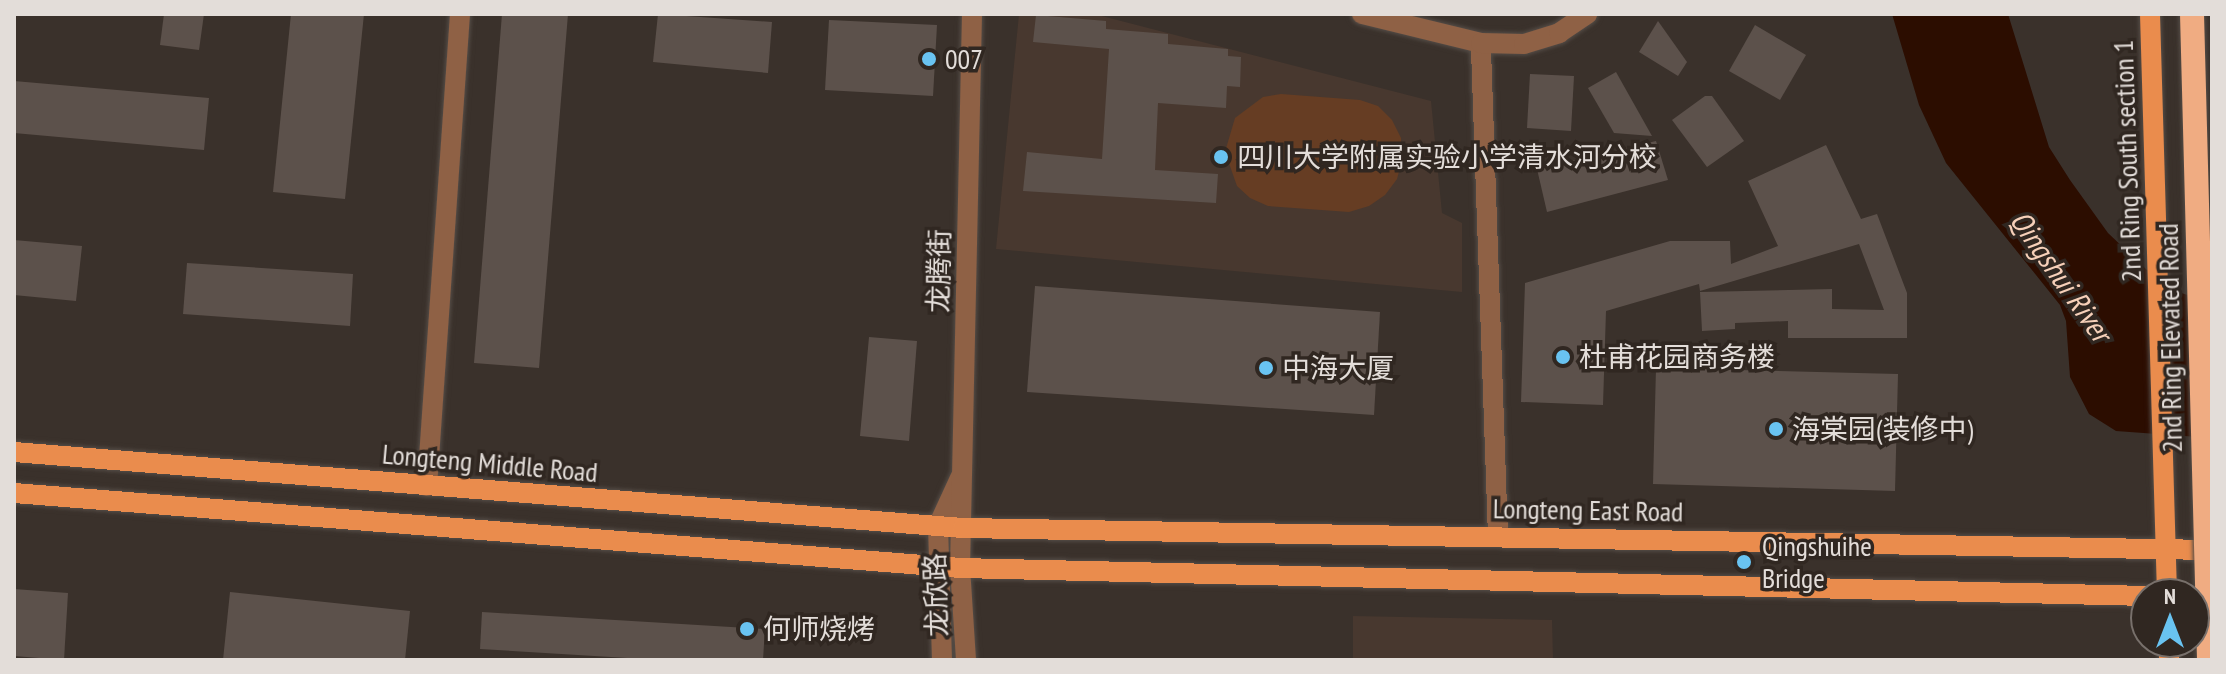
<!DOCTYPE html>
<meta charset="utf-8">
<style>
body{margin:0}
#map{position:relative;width:2226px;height:674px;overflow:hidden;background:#3a312b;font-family:"PT Sans Narrow","Noto Sans SC",sans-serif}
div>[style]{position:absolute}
.built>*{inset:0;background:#48382f}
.green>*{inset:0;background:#663d23}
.water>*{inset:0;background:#2c0d00}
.building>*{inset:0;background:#5c514b}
.roads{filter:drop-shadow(0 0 2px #554d47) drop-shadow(0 0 2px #554d47)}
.minor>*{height:20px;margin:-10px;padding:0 10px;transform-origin:10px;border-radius:10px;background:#8f6145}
.major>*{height:20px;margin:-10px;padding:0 10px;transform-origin:10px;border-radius:10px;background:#ea8c4d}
.bridges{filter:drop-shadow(0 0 2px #554d47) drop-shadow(0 0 2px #554d47)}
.highway-bridge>*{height:24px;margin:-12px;padding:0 12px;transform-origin:12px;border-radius:12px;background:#f0ac82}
.dots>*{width:22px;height:22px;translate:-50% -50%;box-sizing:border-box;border:4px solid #302721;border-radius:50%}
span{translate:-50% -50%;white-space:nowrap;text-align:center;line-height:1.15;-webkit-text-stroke:7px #302721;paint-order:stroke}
.poi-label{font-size:28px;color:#e3ddd9}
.left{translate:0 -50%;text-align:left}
.street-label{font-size:28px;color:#e3ddd9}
.water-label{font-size:30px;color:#f6d0b9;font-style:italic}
.frame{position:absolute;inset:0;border:16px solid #e3ddd9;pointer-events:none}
.north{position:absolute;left:2130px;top:578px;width:80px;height:80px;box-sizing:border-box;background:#302721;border:2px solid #78706b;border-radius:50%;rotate:0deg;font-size:22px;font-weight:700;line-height:32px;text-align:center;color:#e3ddd9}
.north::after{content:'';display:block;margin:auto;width:28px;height:36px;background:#69c3f1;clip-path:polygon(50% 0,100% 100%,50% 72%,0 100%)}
</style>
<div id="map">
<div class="built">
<i style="clip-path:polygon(1019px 14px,1094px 14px,1431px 101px,1442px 213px,1462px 223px,1462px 292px,996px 249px)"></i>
<i style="clip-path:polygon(1353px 616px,1552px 620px,1553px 660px,1353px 660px)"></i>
</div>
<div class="green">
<i style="clip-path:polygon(1281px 94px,1360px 100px,1378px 106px,1392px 120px,1401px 138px,1402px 160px,1397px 179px,1385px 195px,1369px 206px,1349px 212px,1268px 206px,1250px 198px,1237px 186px,1225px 152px,1235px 118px,1263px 97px)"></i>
</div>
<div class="water">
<i style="clip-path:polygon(1892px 14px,2008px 14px,2049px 147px,2070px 180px,2108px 233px,2166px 288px,2212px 303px,2212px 438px,2116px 431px,2089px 414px,2070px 377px,2066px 321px,2060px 305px,1946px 163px,1919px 105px)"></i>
</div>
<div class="building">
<i style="clip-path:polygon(164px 14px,204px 14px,199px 50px,160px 45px)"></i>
<i style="clip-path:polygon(291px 14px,364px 14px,345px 199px,273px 192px)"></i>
<i style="clip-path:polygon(502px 14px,568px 14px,539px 368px,474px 363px)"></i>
<i style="clip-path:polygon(658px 14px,772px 22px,768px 73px,653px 62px)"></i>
<i style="clip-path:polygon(1036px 15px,1106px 21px,1106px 29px,1168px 34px,1168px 44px,1228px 49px,1228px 56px,1241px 57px,1240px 87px,1227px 86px,1226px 108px,1158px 103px,1155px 170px,1218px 174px,1216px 203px,1023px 191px,1027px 152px,1102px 159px,1109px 49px,1033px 42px)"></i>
<i style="clip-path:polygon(829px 20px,937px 25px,933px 96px,825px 90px)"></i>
<i style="clip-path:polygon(1658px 21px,1687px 62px,1678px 76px,1639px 52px)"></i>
<i style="clip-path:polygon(1755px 25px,1806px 55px,1780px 100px,1729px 71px)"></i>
<i style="clip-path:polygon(1616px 72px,1652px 136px,1614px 133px,1588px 88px)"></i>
<i style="clip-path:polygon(1530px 74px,1574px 76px,1571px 131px,1527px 128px)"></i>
<i style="clip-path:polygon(14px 81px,209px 98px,204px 150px,14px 133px)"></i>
<i style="clip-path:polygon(1705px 96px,1712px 96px,1744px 141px,1707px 167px,1672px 120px)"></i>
<i style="clip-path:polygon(1656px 141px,1668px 180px,1547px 212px,1537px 169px)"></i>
<i style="clip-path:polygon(1826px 145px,1861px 219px,1877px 214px,1907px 293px,1907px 338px,1788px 338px,1788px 321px,1735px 323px,1735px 329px,1702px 331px,1700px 292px,1832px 289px,1832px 309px,1884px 310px,1859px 244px,1700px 291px,1699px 284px,1606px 311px,1603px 405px,1521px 402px,1525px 283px,1670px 241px,1730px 241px,1731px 264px,1778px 246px,1748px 181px)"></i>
<i style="clip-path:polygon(14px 240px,82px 246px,76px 301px,14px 295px)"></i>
<i style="clip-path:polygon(187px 263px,353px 274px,350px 326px,183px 314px)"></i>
<i style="clip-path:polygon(1035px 286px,1380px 312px,1374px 415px,1027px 392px)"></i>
<i style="clip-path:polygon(869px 337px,917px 341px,909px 441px,860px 436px)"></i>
<i style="clip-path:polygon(1656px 368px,1898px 374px,1895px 491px,1653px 484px)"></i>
<i style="clip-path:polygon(14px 589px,68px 593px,64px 660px,14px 656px)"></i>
<i style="clip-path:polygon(230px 592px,410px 611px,405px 660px,223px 660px)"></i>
<i style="clip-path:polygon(482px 612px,765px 629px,763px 660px,660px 660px,480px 649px)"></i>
</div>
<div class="roads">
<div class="minor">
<i style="left:1362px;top:14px;width:122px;rotate:13.7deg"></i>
<i style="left:427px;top:486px;width:473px;rotate:-86deg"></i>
<i style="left:1498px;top:536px;width:493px;rotate:-92deg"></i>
<i style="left:1481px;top:43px;width:43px;rotate:1.3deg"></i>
<i style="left:1524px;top:44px;width:37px;rotate:-17deg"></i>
<i style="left:1559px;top:33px;width:34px;rotate:-34deg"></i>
<i style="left:942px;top:660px;width:134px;rotate:-91.7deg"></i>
<i style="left:938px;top:526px;width:53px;rotate:-65.4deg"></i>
<i style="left:966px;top:660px;width:92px;rotate:-93.7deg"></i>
<i style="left:960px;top:568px;width:554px;rotate:-88.76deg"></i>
</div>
<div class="major">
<i style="left:2150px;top:14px;width:580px;rotate:88.32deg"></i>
<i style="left:14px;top:452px;width:952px;rotate:4.58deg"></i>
<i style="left:963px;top:528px;width:1249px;rotate:1.01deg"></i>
<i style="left:14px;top:493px;width:949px;rotate:4.53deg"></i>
<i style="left:960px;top:568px;width:1186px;rotate:1.35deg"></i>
<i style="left:2169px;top:642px;width:18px;rotate:90deg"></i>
</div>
</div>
<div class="bridges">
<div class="highway-bridge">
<i style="left:2192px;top:14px;width:646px;rotate:88.49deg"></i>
</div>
</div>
<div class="dots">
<i style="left:929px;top:59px;background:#69c3f1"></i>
<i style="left:1221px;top:157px;background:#69c3f1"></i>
<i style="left:1563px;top:357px;background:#69c3f1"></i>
<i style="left:1266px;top:368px;background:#69c3f1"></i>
<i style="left:1776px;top:429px;background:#69c3f1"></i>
<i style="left:1744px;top:562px;background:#69c3f1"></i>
<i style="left:747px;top:629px;background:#69c3f1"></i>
</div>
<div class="poi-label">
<span class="left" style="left:945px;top:59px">007</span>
<span class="left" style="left:1237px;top:157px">四川大学附属实验小学清水河分校</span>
<span class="left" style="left:1579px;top:357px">杜甫花园商务楼</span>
<span class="left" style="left:1282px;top:368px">中海大厦</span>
<span class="left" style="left:1792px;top:429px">海棠园(装修中)</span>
<span class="left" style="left:1762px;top:562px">Qingshuihe<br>Bridge</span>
<span class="left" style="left:763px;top:629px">何师烧烤</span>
</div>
<div class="street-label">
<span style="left:2127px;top:161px;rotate:-92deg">2nd Ring South section 1</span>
<span style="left:939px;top:271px;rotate:-89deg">龙腾街</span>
<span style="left:2170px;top:338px;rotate:-91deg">2nd Ring Elevated Road</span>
<span style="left:490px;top:463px;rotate:5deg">Longteng Middle Road</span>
<span style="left:1588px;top:510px;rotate:1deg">Longteng East Road</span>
<span style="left:936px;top:595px;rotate:-92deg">龙欣路</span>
</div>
<div class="water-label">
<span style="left:2061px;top:276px;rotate:55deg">Qingshui River</span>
</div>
<div class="frame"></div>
<div class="north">N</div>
</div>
